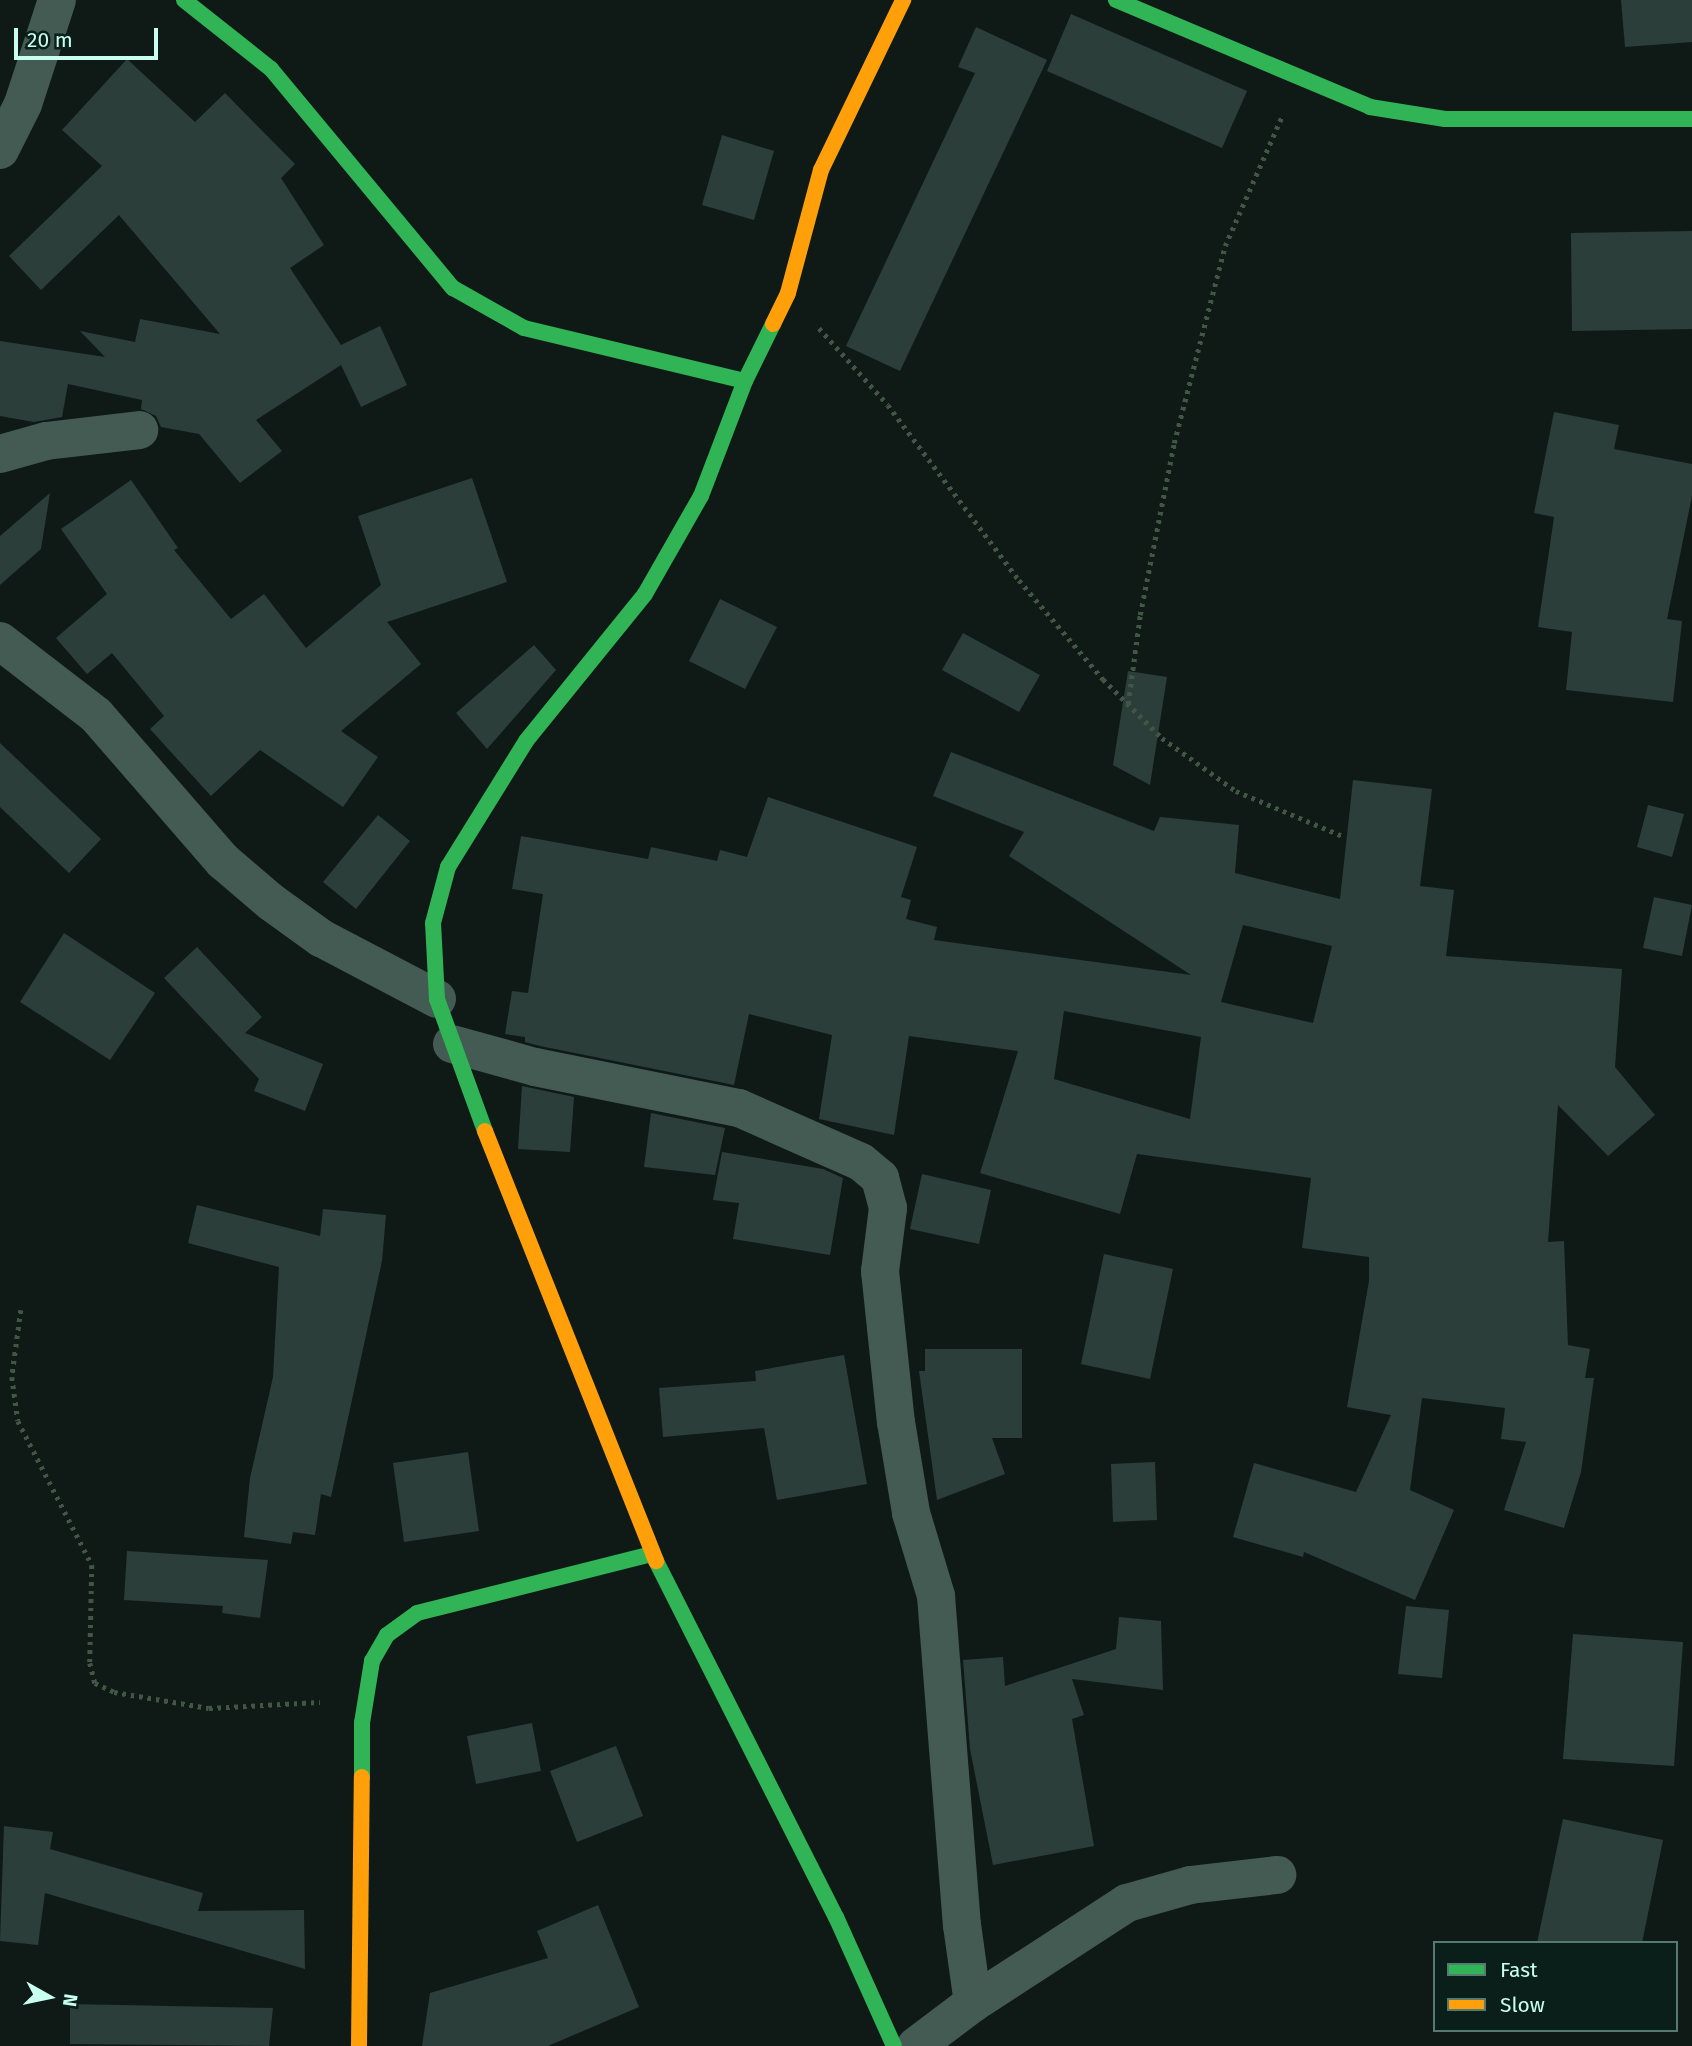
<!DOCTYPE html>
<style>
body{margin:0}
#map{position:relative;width:1692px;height:2046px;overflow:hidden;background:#0f1a17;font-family:"Fira Sans",sans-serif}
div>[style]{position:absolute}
.building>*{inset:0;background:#2b3e39}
.path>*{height:4.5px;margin-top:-2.25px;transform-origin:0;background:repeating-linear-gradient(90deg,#415645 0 3.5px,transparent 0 8.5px)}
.street>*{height:38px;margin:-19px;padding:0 19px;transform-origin:19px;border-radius:19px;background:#435b53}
.fast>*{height:16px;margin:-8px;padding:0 8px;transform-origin:8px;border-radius:8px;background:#30b455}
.slow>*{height:16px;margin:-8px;padding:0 8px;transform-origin:8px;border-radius:8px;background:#ff9f0a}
span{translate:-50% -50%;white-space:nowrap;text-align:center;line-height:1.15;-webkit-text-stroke:5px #0a1f1a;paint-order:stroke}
.legend{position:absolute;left:1433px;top:1941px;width:245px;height:91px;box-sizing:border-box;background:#0a1f1a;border:2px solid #567970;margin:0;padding:9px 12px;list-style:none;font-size:21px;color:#c8fff0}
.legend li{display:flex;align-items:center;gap:14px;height:35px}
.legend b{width:35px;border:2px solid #567970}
.north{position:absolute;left:14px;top:1962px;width:70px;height:70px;-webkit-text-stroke:5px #0a1f1a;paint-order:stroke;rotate:99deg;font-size:19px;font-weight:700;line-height:28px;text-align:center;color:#c8fff0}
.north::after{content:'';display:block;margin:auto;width:24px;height:32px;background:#c8fff0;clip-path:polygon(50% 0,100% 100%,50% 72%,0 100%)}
.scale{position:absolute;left:14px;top:28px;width:144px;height:32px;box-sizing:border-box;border:4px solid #c8fff0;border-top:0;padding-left:9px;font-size:21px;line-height:24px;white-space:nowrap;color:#c8fff0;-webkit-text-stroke:5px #0a1f1a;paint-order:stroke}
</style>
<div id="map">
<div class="building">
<i style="clip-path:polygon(1621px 0,1692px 0,1692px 42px,1625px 47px)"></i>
<i style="clip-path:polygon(1071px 14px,1247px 91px,1222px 148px,1047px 71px)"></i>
<i style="clip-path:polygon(976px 27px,1047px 60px,900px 371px,846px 346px,975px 73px,958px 67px)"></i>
<i style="clip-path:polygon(127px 59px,195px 122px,225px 93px,295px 164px,281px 178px,324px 245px,290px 268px,341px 345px,380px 326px,407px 385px,361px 407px,341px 365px,256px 420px,282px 451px,240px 483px,199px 434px,161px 427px,156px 416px,141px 409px,142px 400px,68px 384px,62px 417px,34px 422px,0 416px,0 341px,105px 357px,80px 331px,135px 342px,140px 319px,220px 334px,119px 215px,41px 290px,9px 256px,102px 166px,62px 130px)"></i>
<i style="clip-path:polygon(722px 135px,774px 151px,754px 220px,702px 205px)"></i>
<i style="clip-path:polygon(1692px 231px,1692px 329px,1572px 331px,1571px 233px)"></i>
<i style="clip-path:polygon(1554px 412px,1619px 425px,1614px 449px,1692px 464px,1692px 496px,1667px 619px,1682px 621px,1673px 702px,1566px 690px,1572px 632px,1538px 627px,1554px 517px,1534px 513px)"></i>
<i style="clip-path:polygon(472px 478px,507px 582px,387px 622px,421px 664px,341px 731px,378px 757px,343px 807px,260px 750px,211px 796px,150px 729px,164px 716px,112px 653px,87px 674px,56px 638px,107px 594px,61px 529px,131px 480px,178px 548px,174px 550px,231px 619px,264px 594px,306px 648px,381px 585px,358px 516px)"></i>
<i style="clip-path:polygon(50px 493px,41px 549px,0 585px,0 536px)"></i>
<i style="clip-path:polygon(720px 599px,777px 627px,745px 689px,689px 661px)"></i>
<i style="clip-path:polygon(963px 633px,1040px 675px,1019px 712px,942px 670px)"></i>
<i style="clip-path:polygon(534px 645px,556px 670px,487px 749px,456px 713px)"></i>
<i style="clip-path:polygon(1128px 671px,1167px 677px,1150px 785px,1113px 765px)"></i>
<i style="clip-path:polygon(0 743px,101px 839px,69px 873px,0 807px)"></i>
<i style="clip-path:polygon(evenodd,951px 752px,1154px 831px,1160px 817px,1239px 825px,1235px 873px,1340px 899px,1353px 780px,1432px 789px,1420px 886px,1454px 890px,1446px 956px,1622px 969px,1615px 1067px,1655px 1115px,1608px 1156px,1558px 1105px,1548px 1242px,1564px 1241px,1568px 1345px,1590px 1349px,1585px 1378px,1594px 1378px,1581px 1472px,1564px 1528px,1504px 1510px,1526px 1442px,1501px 1439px,1505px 1408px,1422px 1398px,1410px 1490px,1454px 1510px,1415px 1600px,1304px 1552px,1303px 1557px,1233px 1537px,1254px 1463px,1356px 1492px,1391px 1415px,1347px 1407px,1369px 1281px,1369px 1257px,1302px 1248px,1311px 1178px,1137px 1154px,1120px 1214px,980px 1173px,1018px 1051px,909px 1036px,894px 1135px,819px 1119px,832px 1035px,749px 1014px,734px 1085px,540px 1046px,525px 1042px,525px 1037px,505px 1034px,512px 991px,528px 993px,543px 894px,512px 889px,521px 836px,648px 859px,651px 847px,717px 861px,720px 850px,747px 857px,768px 797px,917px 847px,901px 897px,911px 900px,906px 919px,937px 927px,934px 940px,1191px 975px,1009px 856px,1024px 832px,933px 796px,951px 752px,1243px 925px,1332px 946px,1313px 1023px,1221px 1002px,1243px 925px,951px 752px,1064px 1011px,1201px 1037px,1190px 1119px,1054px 1079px,1064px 1011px)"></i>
<i style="clip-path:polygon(1648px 805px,1684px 814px,1672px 857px,1637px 847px)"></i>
<i style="clip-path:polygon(378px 815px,410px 841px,356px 909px,323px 882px)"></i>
<i style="clip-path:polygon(1654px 897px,1692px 905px,1682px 956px,1643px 948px)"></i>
<i style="clip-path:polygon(64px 933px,155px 993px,110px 1060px,20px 1002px)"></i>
<i style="clip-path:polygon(197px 947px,262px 1017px,245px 1033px,323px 1064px,305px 1111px,254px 1091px,259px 1079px,164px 978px)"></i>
<i style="clip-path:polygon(522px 1086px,574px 1097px,570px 1152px,518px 1149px)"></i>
<i style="clip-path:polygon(651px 1113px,725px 1128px,715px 1175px,644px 1167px)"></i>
<i style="clip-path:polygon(722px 1152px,823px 1169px,843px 1178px,830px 1255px,733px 1239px,739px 1203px,713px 1200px)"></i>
<i style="clip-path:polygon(922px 1174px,991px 1190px,979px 1244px,910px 1229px)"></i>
<i style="clip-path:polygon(197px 1205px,320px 1236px,323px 1209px,386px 1215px,382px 1261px,331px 1497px,321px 1494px,315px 1535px,293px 1532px,291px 1544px,244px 1537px,250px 1478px,273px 1377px,279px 1267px,188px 1243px)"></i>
<i style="clip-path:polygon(1104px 1254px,1173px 1269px,1150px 1379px,1081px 1364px)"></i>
<i style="clip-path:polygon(925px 1349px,1022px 1349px,1022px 1438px,992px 1438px,1005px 1474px,937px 1500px,919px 1371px,925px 1371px)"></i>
<i style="clip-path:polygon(844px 1355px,867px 1484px,777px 1500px,764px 1428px,663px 1437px,659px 1388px,756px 1381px,755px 1371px)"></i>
<i style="clip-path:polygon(468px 1452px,479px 1531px,404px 1542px,393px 1463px)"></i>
<i style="clip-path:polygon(1155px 1462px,1157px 1520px,1113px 1522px,1111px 1464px)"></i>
<i style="clip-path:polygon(127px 1551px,268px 1560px,260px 1618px,222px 1613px,223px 1606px,124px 1600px)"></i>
<i style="clip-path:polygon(1406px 1606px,1449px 1610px,1442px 1678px,1398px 1674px)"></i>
<i style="clip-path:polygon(1119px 1617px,1161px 1621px,1163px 1690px,1072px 1679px,1084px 1715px,1072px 1719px,1094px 1846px,993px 1865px,970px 1749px,963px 1660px,1003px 1657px,1005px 1686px,1116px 1649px)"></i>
<i style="clip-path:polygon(1573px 1634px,1683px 1642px,1674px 1766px,1563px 1759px)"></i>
<i style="clip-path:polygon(532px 1723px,541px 1771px,476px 1784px,467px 1736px)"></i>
<i style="clip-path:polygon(616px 1746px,643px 1816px,577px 1842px,550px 1771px)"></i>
<i style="clip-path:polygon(1563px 1819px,1663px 1840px,1642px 1943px,1537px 1943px)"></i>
<i style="clip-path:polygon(4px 1826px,53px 1832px,50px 1849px,203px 1893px,198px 1911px,304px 1910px,305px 1969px,45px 1893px,38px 1945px,0 1941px)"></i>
<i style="clip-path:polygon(598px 1905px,639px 2007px,548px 2046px,422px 2046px,430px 1993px,548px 1958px,537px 1931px)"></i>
<i style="clip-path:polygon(70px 2004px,273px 2008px,269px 2046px,70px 2044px)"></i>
</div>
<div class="path">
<i style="left:819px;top:328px;width:103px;rotate:48.1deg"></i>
<i style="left:888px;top:405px;width:219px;rotate:53.2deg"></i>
<i style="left:1019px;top:580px;width:130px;rotate:49.7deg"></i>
<i style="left:1103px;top:679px;width:83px;rotate:45deg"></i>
<i style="left:1162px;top:738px;width:91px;rotate:35.6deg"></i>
<i style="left:1236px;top:791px;width:118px;rotate:22.9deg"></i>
<i style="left:1128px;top:704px;width:90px;rotate:-82.3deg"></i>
<i style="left:1140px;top:615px;width:175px;rotate:-78.8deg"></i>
<i style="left:1174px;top:443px;width:203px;rotate:-75.5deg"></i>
<i style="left:1225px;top:246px;width:142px;rotate:-66.3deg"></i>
<i style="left:21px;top:1310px;width:68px;rotate:97.7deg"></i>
<i style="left:12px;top:1377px;width:44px;rotate:82.2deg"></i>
<i style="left:18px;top:1421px;width:162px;rotate:62.8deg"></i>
<i style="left:92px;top:1565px;width:98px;rotate:91.2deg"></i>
<i style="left:90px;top:1663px;width:21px;rotate:76deg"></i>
<i style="left:95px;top:1683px;width:21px;rotate:25deg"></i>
<i style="left:114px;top:1692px;width:96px;rotate:9.6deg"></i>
<i style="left:209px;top:1708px;width:111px;rotate:-3.1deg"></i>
</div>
<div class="street">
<i style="left:0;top:150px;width:51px;rotate:-63.4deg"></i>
<i style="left:23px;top:104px;width:109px;rotate:-71.9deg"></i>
<i style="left:0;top:454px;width:48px;rotate:-15.8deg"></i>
<i style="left:46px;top:441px;width:94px;rotate:-6.7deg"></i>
<i style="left:0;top:641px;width:121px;rotate:37.6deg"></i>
<i style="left:96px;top:715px;width:194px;rotate:49deg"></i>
<i style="left:223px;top:861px;width:63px;rotate:40.5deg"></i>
<i style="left:271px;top:902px;width:62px;rotate:35.8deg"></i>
<i style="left:321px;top:938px;width:131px;rotate:27.7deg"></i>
<i style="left:452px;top:1044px;width:86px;rotate:15.5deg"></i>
<i style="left:535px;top:1067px;width:208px;rotate:11.4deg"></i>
<i style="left:739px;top:1108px;width:133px;rotate:23.9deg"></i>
<i style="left:861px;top:1162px;width:25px;rotate:40deg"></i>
<i style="left:880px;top:1178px;width:31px;rotate:75deg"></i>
<i style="left:888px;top:1208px;width:64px;rotate:97.2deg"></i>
<i style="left:880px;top:1271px;width:152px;rotate:84deg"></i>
<i style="left:896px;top:1422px;width:92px;rotate:80.6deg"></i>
<i style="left:911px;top:1513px;width:87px;rotate:73.2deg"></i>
<i style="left:936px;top:1596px;width:330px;rotate:85.5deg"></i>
<i style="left:962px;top:1925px;width:79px;rotate:82deg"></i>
<i style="left:916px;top:2046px;width:71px;rotate:-37deg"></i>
<i style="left:973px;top:2003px;width:184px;rotate:-33deg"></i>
<i style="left:1127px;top:1903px;width:66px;rotate:-15.9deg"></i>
<i style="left:1190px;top:1885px;width:88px;rotate:-6.6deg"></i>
</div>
<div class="fast">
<i style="left:184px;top:0;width:111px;rotate:38.4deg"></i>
<i style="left:271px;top:69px;width:285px;rotate:50.3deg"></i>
<i style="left:453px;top:288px;width:81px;rotate:29.4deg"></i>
<i style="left:524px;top:328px;width:227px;rotate:13.5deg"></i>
<i style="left:1116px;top:0;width:276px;rotate:22.8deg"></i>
<i style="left:1370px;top:107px;width:76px;rotate:9.1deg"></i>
<i style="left:1445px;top:119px;width:247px"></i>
<i style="left:485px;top:1131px;width:140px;rotate:-110deg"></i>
<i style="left:437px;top:999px;width:76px;rotate:-93deg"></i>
<i style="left:433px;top:923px;width:58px;rotate:-75deg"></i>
<i style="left:448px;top:867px;width:148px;rotate:-58.2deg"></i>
<i style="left:526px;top:741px;width:189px;rotate:-51deg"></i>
<i style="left:645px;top:594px;width:113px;rotate:-60.3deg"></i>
<i style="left:701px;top:496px;width:123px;rotate:-69.1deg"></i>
<i style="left:745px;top:381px;width:64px;rotate:-63.8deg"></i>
<i style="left:656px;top:1561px;width:399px;rotate:63.2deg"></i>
<i style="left:836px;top:1917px;width:141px;rotate:65.8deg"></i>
<i style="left:362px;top:1777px;width:54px;rotate:-90deg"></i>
<i style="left:362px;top:1723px;width:63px;rotate:-80.8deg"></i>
<i style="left:372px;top:1661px;width:30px;rotate:-60deg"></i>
<i style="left:387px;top:1635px;width:37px;rotate:-36deg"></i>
<i style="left:417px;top:1613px;width:242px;rotate:-14.1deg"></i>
</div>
<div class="slow">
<i style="left:773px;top:324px;width:34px;rotate:-64deg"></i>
<i style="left:788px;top:293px;width:127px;rotate:-75deg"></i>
<i style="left:821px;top:170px;width:189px;rotate:-64.2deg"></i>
<i style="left:485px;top:1131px;width:463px;rotate:68.3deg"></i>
<i style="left:359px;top:2046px;width:269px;rotate:-89.4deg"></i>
</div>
<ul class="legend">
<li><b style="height:9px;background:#30b455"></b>Fast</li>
<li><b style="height:9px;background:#ff9f0a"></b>Slow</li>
</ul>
<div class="north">N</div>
<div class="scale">20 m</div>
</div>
